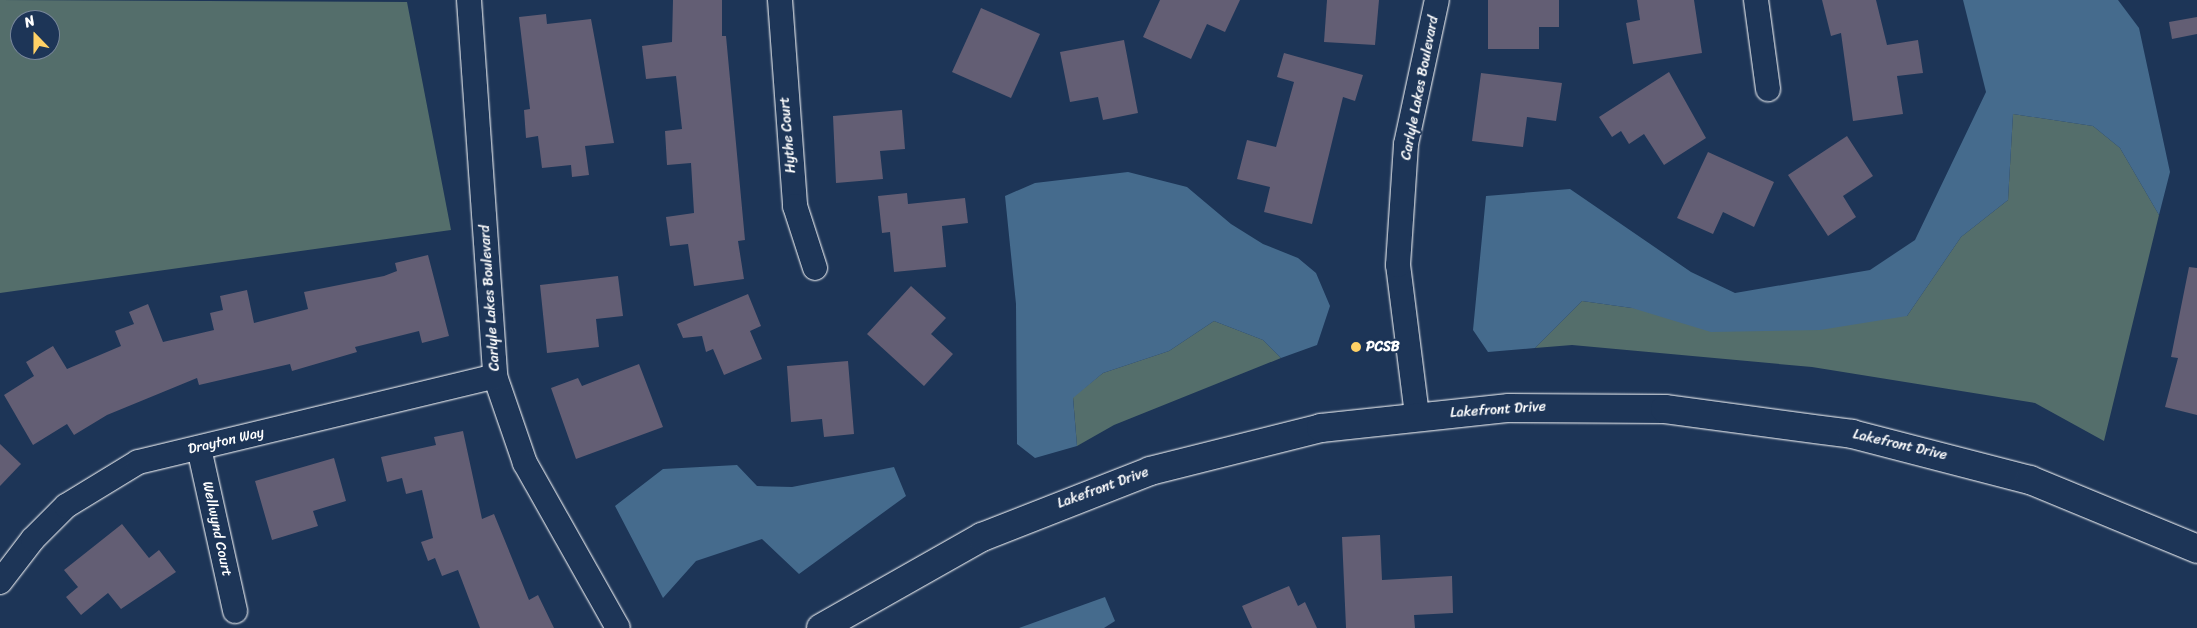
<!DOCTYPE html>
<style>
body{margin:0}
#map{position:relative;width:2197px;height:628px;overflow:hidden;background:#1d3557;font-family:Sriracha,sans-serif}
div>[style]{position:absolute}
.green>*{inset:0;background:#546e6b}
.water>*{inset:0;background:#456b8d}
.building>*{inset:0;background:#635e74}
.roads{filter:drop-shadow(0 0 1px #fff) drop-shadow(0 0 1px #fff)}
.minor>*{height:24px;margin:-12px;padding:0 12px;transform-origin:12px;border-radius:12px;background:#1d3557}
.tertiary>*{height:28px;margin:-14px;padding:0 14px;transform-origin:14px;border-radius:14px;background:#1d3557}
.dots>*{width:14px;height:14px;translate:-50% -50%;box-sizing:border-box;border:2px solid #1d3557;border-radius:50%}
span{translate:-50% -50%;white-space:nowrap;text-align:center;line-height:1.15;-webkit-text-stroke:4px #1d3557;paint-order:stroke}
.street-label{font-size:14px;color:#fff}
.poi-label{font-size:14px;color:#fff;font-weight:700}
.left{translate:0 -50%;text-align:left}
.north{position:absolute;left:10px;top:10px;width:50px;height:50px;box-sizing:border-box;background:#1d3557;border:1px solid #77869a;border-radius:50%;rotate:338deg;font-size:14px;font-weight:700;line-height:20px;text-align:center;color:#fff}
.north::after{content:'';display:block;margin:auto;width:18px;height:22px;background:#ffd166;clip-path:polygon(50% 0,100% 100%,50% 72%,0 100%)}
</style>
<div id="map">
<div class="green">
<i style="clip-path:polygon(evenodd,0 0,407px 2px,451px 230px,0 293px,0 0,20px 20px,50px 20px,50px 50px,20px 50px,20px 20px)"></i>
<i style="clip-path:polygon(2013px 114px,2093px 126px,2120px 148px,2159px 215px,2104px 441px,2035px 403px,1812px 367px,1572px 345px,1535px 348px,1582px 301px,1632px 308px,1907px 316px,1961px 237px,2008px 200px)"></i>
<i style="clip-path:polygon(1214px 321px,1263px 340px,1281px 358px,1114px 425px,1077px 446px,1073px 397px,1103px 373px,1169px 351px)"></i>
</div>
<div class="water">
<i style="clip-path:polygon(1963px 0,2118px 0,2139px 28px,2170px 172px,2159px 215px,2120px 148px,2093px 126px,2013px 114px,2008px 200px,1961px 237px,1907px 316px,1820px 330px,1711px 332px,1632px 308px,1582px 301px,1535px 348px,1488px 352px,1473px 330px,1486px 196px,1570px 189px,1691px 272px,1735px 293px,1870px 270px,1915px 240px,1986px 92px)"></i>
<i style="clip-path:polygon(1128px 172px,1187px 187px,1231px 224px,1263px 244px,1298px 258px,1316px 273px,1330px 306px,1317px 345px,1281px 358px,1263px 340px,1214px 321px,1169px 351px,1103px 373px,1073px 398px,1077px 446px,1035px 458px,1017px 444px,1016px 304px,1005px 196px,1035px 183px)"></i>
<i style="clip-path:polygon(737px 465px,757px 486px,792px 487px,894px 467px,906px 496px,799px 574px,762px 539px,696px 561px,663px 598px,615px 506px,663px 469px)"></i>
<i style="clip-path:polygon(1105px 597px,1115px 621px,1104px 628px,1019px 628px)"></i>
</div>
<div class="building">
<i style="clip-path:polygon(673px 0,722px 0,722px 36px,726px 36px,745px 240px,738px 241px,744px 279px,694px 286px,688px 244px,670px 246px,666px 217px,694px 213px,691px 163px,667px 165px,665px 131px,682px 129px,676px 76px,646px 79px,642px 46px,672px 42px)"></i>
<i style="clip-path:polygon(1160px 0,1240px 0,1225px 32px,1207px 24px,1191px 59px,1143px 37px)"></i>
<i style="clip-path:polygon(1327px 0,1379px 0,1375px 45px,1324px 42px)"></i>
<i style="clip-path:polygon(1488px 0,1559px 0,1559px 27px,1539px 27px,1539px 49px,1488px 49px)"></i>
<i style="clip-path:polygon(1637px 0,1694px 0,1702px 53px,1633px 64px,1626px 23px,1640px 20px)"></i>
<i style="clip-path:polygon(1822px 0,1876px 0,1887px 45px,1918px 40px,1923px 73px,1897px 76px,1903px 114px,1853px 121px,1841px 33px,1831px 36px)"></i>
<i style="clip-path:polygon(981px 8px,1040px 34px,1011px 98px,952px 72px)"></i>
<i style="clip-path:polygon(546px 14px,547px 24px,591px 19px,614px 143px,585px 146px,589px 175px,572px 177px,571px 165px,542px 168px,538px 136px,526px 138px,524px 110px,530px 109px,519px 17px)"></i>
<i style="clip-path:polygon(2197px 17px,2197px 34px,2172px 39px,2169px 22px)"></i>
<i style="clip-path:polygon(1124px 40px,1138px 113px,1103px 120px,1098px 97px,1070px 102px,1060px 52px)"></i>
<i style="clip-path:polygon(1284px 53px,1363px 75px,1355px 101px,1343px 97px,1312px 224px,1264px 212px,1270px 187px,1237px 179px,1247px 140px,1276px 147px,1294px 82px,1277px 77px)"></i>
<i style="clip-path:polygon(1669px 72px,1706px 138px,1664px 165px,1644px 134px,1629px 144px,1621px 131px,1612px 137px,1599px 117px)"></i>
<i style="clip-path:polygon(1481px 73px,1562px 83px,1556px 121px,1527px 117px,1523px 147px,1472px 141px)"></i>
<i style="clip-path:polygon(902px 110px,905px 149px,880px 151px,883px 179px,836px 183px,833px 116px)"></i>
<i style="clip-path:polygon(1847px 136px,1873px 176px,1843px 196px,1856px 217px,1828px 236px,1788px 175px)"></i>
<i style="clip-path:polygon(1708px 152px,1774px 182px,1754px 227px,1723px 212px,1713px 234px,1677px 218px)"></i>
<i style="clip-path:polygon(907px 193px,908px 204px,965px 198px,968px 223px,942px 226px,946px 267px,894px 272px,890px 232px,882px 233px,878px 196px)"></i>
<i style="clip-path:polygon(428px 255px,449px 336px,422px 343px,419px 331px,355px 347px,357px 352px,292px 371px,290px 364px,199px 385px,197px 378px,107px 415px,74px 435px,67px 424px,33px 445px,4px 395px,34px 376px,26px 362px,53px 346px,67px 369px,121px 346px,115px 331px,134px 324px,129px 312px,148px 304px,163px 342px,214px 330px,210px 313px,223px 310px,220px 296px,247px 290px,254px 323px,308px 309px,304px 292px,384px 276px,397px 271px,395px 263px)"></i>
<i style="clip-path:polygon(2189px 267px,2197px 268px,2197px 415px,2165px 407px,2178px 358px,2171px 357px)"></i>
<i style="clip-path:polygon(618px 276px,623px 316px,596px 319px,599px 347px,547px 353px,540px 285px)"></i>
<i style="clip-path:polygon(911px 286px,946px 318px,931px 334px,953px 354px,924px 386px,867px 334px)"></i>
<i style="clip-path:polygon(748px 294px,761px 326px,750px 331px,762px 359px,724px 375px,713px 349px,706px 352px,702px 336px,683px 338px,677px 324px)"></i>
<i style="clip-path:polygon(848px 361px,854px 434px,824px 437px,822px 419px,791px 422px,787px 366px)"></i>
<i style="clip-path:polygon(639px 364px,663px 427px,576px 459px,551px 388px,578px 378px,582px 386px)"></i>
<i style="clip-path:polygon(463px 431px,482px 519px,494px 514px,529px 600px,538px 595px,554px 628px,480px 628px,458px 570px,442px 576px,435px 558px,428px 561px,421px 542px,433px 538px,422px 490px,406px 494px,402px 478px,387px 482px,381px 457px,436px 445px,434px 437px)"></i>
<i style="clip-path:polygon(0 444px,21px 464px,0 486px)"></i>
<i style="clip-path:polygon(334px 458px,346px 501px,313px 511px,318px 526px,272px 540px,255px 481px)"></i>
<i style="clip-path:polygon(122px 524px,149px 558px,159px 550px,176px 572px,121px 609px,108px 593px,81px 615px,66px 597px,78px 587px,64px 570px)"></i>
<i style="clip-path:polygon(1380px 535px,1382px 580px,1452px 576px,1453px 613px,1414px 615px,1415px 628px,1346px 628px,1342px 537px)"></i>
<i style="clip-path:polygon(1289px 586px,1298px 606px,1305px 602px,1317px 628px,1252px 628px,1242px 606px)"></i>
</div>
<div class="roads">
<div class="minor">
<i style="left:469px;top:0;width:377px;rotate:86deg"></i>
<i style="left:495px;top:376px;width:92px;rotate:71deg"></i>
<i style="left:525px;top:463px;width:189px;rotate:60.6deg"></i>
<i style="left:780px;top:0;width:207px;rotate:85.8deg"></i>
<i style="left:795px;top:206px;width:65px;rotate:72.1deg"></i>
<i style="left:1756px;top:0;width:90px;rotate:82.3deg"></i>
<i style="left:1417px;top:415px;width:151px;rotate:-97.2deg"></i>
<i style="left:1398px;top:265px;width:121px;rotate:-86.2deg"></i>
<i style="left:1406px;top:144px;width:147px;rotate:-77.9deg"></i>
<i style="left:199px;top:448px;width:167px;rotate:77.5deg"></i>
<i style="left:0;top:582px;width:54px;rotate:-52.5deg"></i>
<i style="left:33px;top:539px;width:47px;rotate:-45deg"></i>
<i style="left:66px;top:506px;width:84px;rotate:-31.4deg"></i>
<i style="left:138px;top:462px;width:367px;rotate:-13.5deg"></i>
</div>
<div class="tertiary">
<i style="left:821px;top:628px;width:185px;rotate:-29.5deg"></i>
<i style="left:982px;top:537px;width:180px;rotate:-21.4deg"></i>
<i style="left:1150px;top:471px;width:176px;rotate:-14.1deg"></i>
<i style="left:1321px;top:428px;width:189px;rotate:-6.1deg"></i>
<i style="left:1509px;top:408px;width:156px;rotate:0.4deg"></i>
<i style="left:1665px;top:409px;width:189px;rotate:7.6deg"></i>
<i style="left:1852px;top:434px;width:184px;rotate:14.5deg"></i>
<i style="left:2030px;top:480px;width:181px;rotate:22.4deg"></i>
</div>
</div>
<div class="dots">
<i style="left:1356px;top:347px;background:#ffd166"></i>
</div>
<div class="street-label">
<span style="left:1420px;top:88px;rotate:-79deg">Carlyle Lakes Boulevard</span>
<span style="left:788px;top:135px;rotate:-95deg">Hythe Court</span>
<span style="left:490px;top:298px;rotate:-94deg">Carlyle Lakes Boulevard</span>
<span style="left:1498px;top:410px;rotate:-4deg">Lakefront Drive</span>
<span style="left:226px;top:441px;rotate:-13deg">Drayton Way</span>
<span style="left:1900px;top:445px;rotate:13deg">Lakefront Drive</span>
<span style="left:1103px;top:488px;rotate:-20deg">Lakefront Drive</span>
<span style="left:217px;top:529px;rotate:78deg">Wellwynd Court</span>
</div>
<div class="poi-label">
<span class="left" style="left:1366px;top:347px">PCSB</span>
</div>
<div class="north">N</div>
</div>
